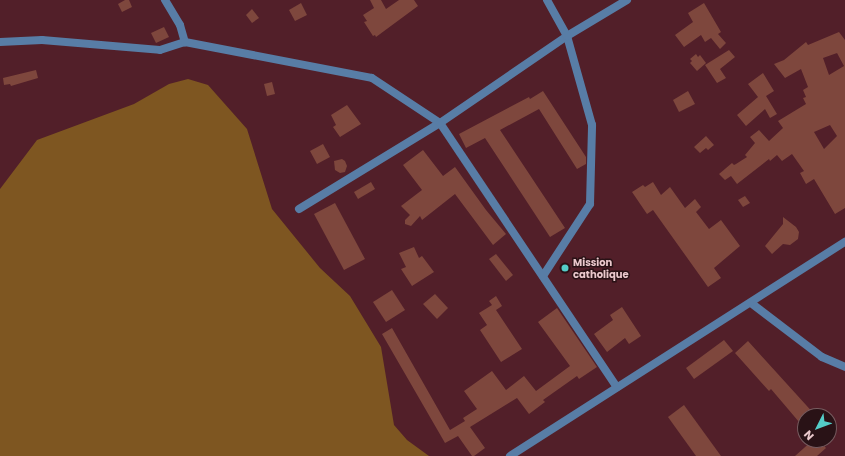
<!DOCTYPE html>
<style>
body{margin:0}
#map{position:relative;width:845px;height:456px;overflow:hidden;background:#521f29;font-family:Poppins,sans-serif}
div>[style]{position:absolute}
.forest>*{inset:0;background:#7e5621}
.building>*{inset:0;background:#7e473d}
.minor>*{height:8px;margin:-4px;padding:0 4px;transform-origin:4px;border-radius:4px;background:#587da6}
.tertiary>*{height:8px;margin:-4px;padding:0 4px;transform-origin:4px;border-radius:4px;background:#587da6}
.dots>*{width:11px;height:11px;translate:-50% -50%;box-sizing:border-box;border:2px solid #291216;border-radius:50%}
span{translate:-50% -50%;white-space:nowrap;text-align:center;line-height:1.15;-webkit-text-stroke:3px #291216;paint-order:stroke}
.poi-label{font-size:10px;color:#eac8cc;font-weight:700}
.left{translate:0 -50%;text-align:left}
.north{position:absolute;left:797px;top:408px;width:40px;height:40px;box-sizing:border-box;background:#291216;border:1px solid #765b5f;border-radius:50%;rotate:228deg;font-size:11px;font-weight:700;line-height:16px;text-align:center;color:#eac8cc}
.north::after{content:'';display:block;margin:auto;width:14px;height:18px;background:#54cdc8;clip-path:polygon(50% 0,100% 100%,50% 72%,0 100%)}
</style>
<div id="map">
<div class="forest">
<i style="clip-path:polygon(188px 79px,208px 85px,247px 129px,272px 209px,320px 268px,350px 296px,381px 347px,394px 425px,407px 440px,429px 456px,0 456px,0 189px,37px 140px,134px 104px,169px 84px)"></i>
</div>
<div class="building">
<i style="clip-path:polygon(125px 0,129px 0,132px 7px,122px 12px,118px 4px)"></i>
<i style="clip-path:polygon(370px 0,381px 0,386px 9px,399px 0,414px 0,418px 6px,376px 37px,375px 35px,373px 36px,364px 22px,367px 21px,363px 15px,374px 8px)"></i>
<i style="clip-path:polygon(301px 3px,307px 15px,295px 21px,289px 10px)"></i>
<i style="clip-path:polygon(704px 3px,721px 32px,718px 34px,726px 43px,720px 49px,711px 38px,705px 42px,701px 35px,684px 47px,675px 35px,693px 22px,688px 13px)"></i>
<i style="clip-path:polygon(252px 9px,259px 18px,252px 23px,246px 15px)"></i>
<i style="clip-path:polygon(164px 27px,169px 37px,156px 43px,151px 33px)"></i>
<i style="clip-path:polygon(evenodd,839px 32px,845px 40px,845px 208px,835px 214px,814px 179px,806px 184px,800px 173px,804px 171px,792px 154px,782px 161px,777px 155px,770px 161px,769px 159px,737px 184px,731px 176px,725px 180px,719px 174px,732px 163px,734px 165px,736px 164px,747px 157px,745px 155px,755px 143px,750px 137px,759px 130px,769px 141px,783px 128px,778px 121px,806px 104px,803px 98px,806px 97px,803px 90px,808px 87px,801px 69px,785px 78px,774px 64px,784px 60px,806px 42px,808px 45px,839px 32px,837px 53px,844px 66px,829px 75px,823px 58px,837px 53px,839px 32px,830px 125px,837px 136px,824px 149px,814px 132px,830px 125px)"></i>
<i style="clip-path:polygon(729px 50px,735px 57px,720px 69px,726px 78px,717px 83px,705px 65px)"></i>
<i style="clip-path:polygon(696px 54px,698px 57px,700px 55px,706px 63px,697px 71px,690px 63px,692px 61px,690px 59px)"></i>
<i style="clip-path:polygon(36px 70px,38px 78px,11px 86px,10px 84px,4px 85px,3px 78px)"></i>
<i style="clip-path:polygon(763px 73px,774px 91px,766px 96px,777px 114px,770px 118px,765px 109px,746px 126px,737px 115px,758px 97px,748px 84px)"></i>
<i style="clip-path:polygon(272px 82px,275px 94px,267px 96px,264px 84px)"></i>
<i style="clip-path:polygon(543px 91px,586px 157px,586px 164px,577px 169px,539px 109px,500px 130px,565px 228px,550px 237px,485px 138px,466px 148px,459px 134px,529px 97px,530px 99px)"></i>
<i style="clip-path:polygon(688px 91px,695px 104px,679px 112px,673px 100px)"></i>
<i style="clip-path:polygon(347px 105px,361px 124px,340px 137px,333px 127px,336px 125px,331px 115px)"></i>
<i style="clip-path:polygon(706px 136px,714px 145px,708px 150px,706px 148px,700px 153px,694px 147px)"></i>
<i style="clip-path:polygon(323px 144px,330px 157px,317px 164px,310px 151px)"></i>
<i style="clip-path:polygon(423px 150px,443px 176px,455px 167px,486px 210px,506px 234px,493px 245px,455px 194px,422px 220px,420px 216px,411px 226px,405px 224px,405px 220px,410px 215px,401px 206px,422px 190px,403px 165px)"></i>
<i style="clip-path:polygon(342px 159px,345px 161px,347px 166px,345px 172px,340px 173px,335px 170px,334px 161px)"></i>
<i style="clip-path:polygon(371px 182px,375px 189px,358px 199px,354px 192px)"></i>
<i style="clip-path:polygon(653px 182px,661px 195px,670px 187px,685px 208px,695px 199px,701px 207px,696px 212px,709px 229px,721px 220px,740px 246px,714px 268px,721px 278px,708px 287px,653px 210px,647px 214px,632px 192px,643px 185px,645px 187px)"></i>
<i style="clip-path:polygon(745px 196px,750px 203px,743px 207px,738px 200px)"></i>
<i style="clip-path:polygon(335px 203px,365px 259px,344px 270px,314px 214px)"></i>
<i style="clip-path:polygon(783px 217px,796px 227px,799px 232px,798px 239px,790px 245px,783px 244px,772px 254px,765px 246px,783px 224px)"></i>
<i style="clip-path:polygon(414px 247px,419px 258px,422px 256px,434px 272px,412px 286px,401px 269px,406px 267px,399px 253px)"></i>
<i style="clip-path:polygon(496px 254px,513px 275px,506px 281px,489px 259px)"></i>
<i style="clip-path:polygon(392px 290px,405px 310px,386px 322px,373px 302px)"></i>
<i style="clip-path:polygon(435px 294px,448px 308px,437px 319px,423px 304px)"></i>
<i style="clip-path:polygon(496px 296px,502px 306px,496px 310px,522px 349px,501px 362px,480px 330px,487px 325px,479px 313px,492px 305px,489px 301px)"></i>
<i style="clip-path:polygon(622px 307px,641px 336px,629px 344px,625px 338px,607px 352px,594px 334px,613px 320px,610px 315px)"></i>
<i style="clip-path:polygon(557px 308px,597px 367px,579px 379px,577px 376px,543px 400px,545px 402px,529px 414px,517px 398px,470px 427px,485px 448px,474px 456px,472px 456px,458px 436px,445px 443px,382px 334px,392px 328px,450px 430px,465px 421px,463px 418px,477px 409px,464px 391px,492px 371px,506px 390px,524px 376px,536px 391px,570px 366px,538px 322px)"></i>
<i style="clip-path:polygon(724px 340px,733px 351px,694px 379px,686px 368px)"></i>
<i style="clip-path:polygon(748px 341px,816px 416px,805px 416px,805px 429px,771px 389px,769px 391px,735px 353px)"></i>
<i style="clip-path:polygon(684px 405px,721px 456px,696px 456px,668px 417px)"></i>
<i style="clip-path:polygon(813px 440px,819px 440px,826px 448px,817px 456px,795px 456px)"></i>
</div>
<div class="minor">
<i style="left:165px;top:0;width:29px;rotate:59deg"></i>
<i style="left:180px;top:25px;width:18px;rotate:74deg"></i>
<i style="left:0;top:42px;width:42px;rotate:-2.7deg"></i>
<i style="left:42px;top:40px;width:118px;rotate:4.8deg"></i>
<i style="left:160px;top:50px;width:26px;rotate:-18deg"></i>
<i style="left:185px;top:42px;width:190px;rotate:10.9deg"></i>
<i style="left:372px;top:78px;width:82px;rotate:33.5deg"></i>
<i style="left:440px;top:123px;width:318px;rotate:56.2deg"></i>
<i style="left:299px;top:209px;width:165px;rotate:-31.4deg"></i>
<i style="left:440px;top:123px;width:154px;rotate:-34.4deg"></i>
<i style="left:567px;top:36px;width:70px;rotate:-31deg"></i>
<i style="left:543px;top:276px;width:86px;rotate:-56.9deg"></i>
<i style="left:590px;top:204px;width:79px;rotate:-88.5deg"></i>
<i style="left:592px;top:125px;width:92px;rotate:-105.7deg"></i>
<i style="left:567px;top:36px;width:41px;rotate:-119.1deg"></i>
<i style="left:751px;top:303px;width:89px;rotate:37.3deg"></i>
<i style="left:822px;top:357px;width:25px;rotate:23deg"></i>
</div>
<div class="tertiary">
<i style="left:510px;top:456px;width:398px;rotate:-32.6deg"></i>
</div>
<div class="dots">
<i style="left:565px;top:268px;background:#54cdc8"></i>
</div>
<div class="poi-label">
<span class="left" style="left:573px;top:268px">Mission<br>catholique</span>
</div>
<div class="north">N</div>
</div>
